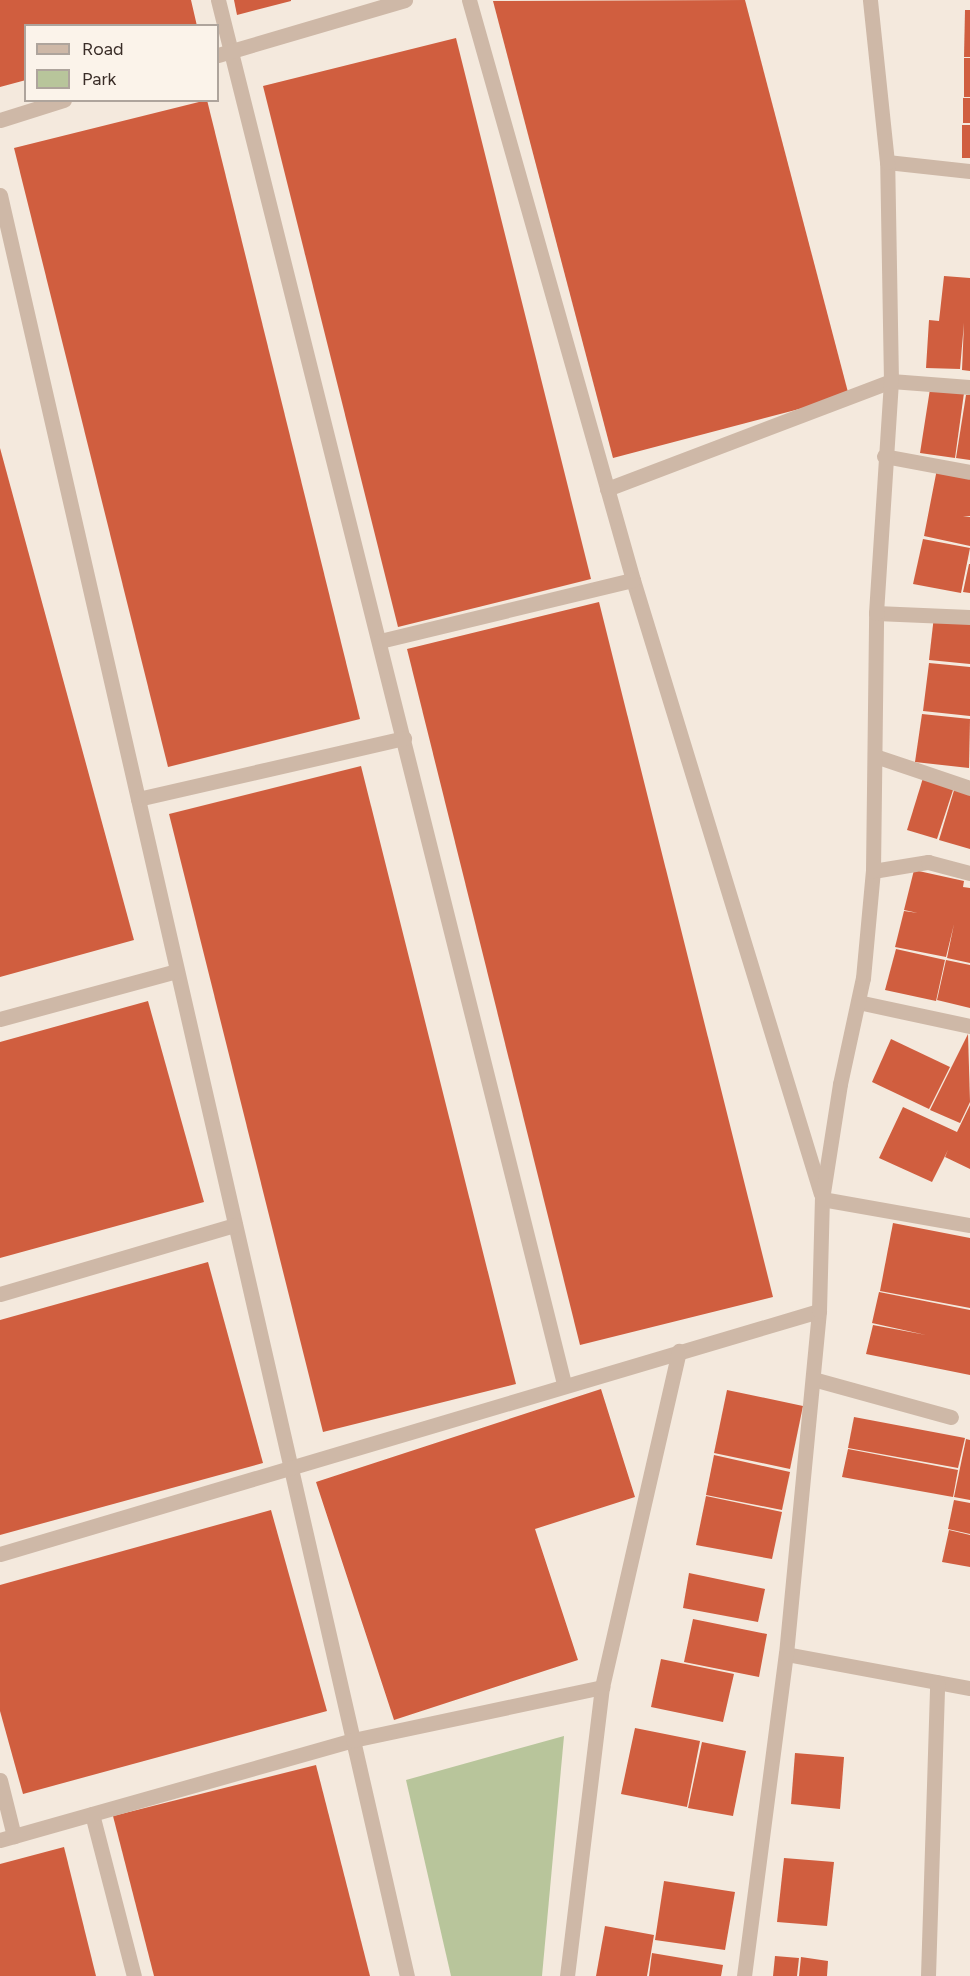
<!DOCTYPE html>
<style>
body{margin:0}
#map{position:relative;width:970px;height:1976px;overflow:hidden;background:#f4e9dd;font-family:Figtree,sans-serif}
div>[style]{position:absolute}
.green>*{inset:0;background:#b8c59b}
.building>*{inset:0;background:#d05e3f}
.minor>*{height:15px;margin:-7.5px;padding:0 7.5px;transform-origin:7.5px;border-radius:7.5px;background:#ceb8a7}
span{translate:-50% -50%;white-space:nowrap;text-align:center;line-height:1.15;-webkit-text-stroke:6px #fbf3ea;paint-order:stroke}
.legend{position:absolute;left:24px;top:24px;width:195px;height:78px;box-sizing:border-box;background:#fbf3ea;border:2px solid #aea49c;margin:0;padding:8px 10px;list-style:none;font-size:18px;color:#3a2d28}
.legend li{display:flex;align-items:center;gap:12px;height:30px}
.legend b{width:30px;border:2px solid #aea49c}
</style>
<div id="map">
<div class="green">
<i style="clip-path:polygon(564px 1736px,542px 1976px,451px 1976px,406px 1780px)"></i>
</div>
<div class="building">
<i style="clip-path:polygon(0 0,191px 0,197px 26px,26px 26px,26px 80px,0 87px)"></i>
<i style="clip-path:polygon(234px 0,291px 0,291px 1px,237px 15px)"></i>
<i style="clip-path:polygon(745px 0,849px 396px,613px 458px,493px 1px)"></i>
<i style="clip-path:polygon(965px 10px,970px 10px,970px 57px,964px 57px)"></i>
<i style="clip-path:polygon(456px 38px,591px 579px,398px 627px,263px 86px)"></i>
<i style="clip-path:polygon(964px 58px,970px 58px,970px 97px,964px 97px)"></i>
<i style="clip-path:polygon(963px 98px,970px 98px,970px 123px,963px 123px)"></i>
<i style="clip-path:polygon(207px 100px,360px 719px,168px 767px,14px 148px)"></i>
<i style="clip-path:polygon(962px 125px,970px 125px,970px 158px,962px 158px)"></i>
<i style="clip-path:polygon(944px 276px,970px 278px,970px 371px,962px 370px,964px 323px,960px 369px,926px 368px,929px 320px,939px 321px)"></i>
<i style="clip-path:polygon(930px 389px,964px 393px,955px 458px,920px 453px)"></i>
<i style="clip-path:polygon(966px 395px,970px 395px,970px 460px,956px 458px)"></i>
<i style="clip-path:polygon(0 448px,134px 940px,0 977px)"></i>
<i style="clip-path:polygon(937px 469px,970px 476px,970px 516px,963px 516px,970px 517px,970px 546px,924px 536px)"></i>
<i style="clip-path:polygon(923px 539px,970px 548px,961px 593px,913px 584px)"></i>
<i style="clip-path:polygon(969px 564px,970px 564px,970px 593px,963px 592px)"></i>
<i style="clip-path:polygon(599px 602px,773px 1297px,580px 1345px,407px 649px)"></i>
<i style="clip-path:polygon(934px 616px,970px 621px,970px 664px,929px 660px)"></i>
<i style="clip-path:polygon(929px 663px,970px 667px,970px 716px,923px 711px)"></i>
<i style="clip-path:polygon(922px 714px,970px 719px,969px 768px,915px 762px)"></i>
<i style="clip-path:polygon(361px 766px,516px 1384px,323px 1432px,169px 814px)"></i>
<i style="clip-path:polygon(923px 778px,954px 787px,937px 839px,907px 830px)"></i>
<i style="clip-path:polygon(955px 787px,970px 792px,970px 849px,939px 840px)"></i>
<i style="clip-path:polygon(914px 870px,964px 881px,963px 887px,970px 888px,970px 963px,947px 958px,954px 924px,946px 957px,895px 947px,904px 911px,918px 913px,904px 910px)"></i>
<i style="clip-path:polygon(896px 949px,945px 960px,936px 1001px,885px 990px)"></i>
<i style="clip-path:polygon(946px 960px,970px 965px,970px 1008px,937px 1000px)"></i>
<i style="clip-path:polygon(148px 1001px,204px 1202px,0 1258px,0 1042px)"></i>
<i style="clip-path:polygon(968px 1034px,970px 1102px,960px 1123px,930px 1110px)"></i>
<i style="clip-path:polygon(891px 1039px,950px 1067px,929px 1109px,872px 1082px)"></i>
<i style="clip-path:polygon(970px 1105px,970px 1169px,945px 1157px,948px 1150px,932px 1182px,879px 1158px,903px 1107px,957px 1132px)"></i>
<i style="clip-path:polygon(893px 1223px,970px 1238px,970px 1308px,880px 1291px)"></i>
<i style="clip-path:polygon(208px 1262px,263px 1463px,0 1535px,0 1320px)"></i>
<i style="clip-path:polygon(879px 1292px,970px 1310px,970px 1375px,866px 1354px,873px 1325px,926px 1335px,872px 1323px)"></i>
<i style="clip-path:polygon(601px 1389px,635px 1497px,535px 1529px,578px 1660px,394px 1720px,316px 1482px)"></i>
<i style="clip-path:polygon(727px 1390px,803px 1406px,790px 1469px,714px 1453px)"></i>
<i style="clip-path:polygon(854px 1417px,965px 1438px,958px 1468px,848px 1448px)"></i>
<i style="clip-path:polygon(966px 1439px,970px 1440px,970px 1500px,954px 1497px)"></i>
<i style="clip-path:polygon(848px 1449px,958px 1470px,953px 1497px,842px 1477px)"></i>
<i style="clip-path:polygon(714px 1455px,790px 1472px,782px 1510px,706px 1495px)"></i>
<i style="clip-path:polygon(706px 1496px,782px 1512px,772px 1559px,696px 1545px)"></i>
<i style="clip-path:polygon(954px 1500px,970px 1503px,970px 1534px,948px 1529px)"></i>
<i style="clip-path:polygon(271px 1510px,327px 1711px,23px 1794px,0 1711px,0 1585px)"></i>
<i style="clip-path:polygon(949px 1530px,970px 1535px,970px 1567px,942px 1562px)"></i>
<i style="clip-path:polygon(689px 1573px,765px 1589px,758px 1622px,683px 1608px)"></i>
<i style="clip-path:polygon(693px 1619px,767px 1634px,759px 1677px,684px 1662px)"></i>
<i style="clip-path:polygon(661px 1659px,734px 1674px,723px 1722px,651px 1707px)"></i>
<i style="clip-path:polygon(635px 1728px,700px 1741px,687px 1807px,621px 1794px)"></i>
<i style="clip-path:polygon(702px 1742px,746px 1751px,733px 1816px,688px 1808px)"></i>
<i style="clip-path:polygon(795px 1753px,844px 1757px,840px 1809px,791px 1804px)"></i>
<i style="clip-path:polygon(316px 1765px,370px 1976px,154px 1976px,113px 1816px)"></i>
<i style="clip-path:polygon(64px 1847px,96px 1976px,0 1976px,0 1864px)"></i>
<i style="clip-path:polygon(784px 1858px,834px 1862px,827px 1926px,777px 1922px)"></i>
<i style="clip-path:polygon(664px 1881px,735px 1892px,725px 1950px,655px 1940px)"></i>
<i style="clip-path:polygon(605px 1926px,654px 1935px,647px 1976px,596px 1976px)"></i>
<i style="clip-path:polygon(652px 1953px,723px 1965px,721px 1976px,649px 1976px)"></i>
<i style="clip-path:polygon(775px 1956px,799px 1958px,797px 1976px,773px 1976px)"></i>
<i style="clip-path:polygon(801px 1957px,828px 1961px,827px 1976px,799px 1976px)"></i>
</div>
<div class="minor">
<i style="left:218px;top:0;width:1427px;rotate:75.96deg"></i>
<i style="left:469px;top:0;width:603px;rotate:74.21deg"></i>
<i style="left:633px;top:580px;width:642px;rotate:72.98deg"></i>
<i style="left:218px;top:55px;width:195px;rotate:-16.4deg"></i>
<i style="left:0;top:120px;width:67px;rotate:-17.4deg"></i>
<i style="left:887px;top:162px;width:83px;rotate:6.2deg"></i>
<i style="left:0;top:195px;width:1827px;rotate:77.13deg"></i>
<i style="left:884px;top:456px;width:87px;rotate:10.5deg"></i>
<i style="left:607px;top:489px;width:304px;rotate:-20.8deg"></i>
<i style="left:891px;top:381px;width:79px;rotate:4.3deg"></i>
<i style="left:876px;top:613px;width:94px;rotate:2.4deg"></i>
<i style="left:380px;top:641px;width:260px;rotate:-13.6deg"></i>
<i style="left:875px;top:756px;width:100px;rotate:18.6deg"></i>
<i style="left:138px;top:799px;width:273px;rotate:-12.9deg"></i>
<i style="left:873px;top:871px;width:56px;rotate:-9.3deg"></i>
<i style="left:928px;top:862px;width:43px;rotate:14.7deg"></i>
<i style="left:858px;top:1002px;width:115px;rotate:12.1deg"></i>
<i style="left:0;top:1019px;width:183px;rotate:-15.2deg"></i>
<i style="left:822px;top:1199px;width:150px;rotate:10deg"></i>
<i style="left:0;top:1294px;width:245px;rotate:-16.4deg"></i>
<i style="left:813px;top:1379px;width:143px;rotate:15.4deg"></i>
<i style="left:0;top:1554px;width:854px;rotate:-16.53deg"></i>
<i style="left:786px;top:1654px;width:187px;rotate:10.5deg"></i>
<i style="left:0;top:1780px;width:58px;rotate:76deg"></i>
<i style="left:92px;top:1814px;width:167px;rotate:75.5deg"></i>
<i style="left:0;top:1840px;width:367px;rotate:-15.8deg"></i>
<i style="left:353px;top:1740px;width:255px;rotate:-12deg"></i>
<i style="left:567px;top:1976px;width:291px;rotate:-83.1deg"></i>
<i style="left:602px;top:1687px;width:345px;rotate:-77.1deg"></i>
<i style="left:744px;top:1976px;width:325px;rotate:-82.6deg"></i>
<i style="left:786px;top:1654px;width:345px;rotate:-84.5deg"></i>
<i style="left:819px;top:1311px;width:112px;rotate:-88.5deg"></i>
<i style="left:822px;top:1199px;width:116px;rotate:-81.1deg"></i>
<i style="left:840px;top:1084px;width:108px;rotate:-77.8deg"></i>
<i style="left:863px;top:978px;width:107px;rotate:-84.7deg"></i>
<i style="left:873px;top:871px;width:258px;rotate:-89.3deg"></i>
<i style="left:876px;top:613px;width:232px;rotate:-86.3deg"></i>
<i style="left:891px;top:381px;width:219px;rotate:-91deg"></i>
<i style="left:887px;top:162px;width:163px;rotate:-96deg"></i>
<i style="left:928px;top:1976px;width:294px;rotate:-88.2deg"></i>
</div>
<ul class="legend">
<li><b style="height:8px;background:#ceb8a7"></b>Road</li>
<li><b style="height:16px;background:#b8c59b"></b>Park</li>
</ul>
</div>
